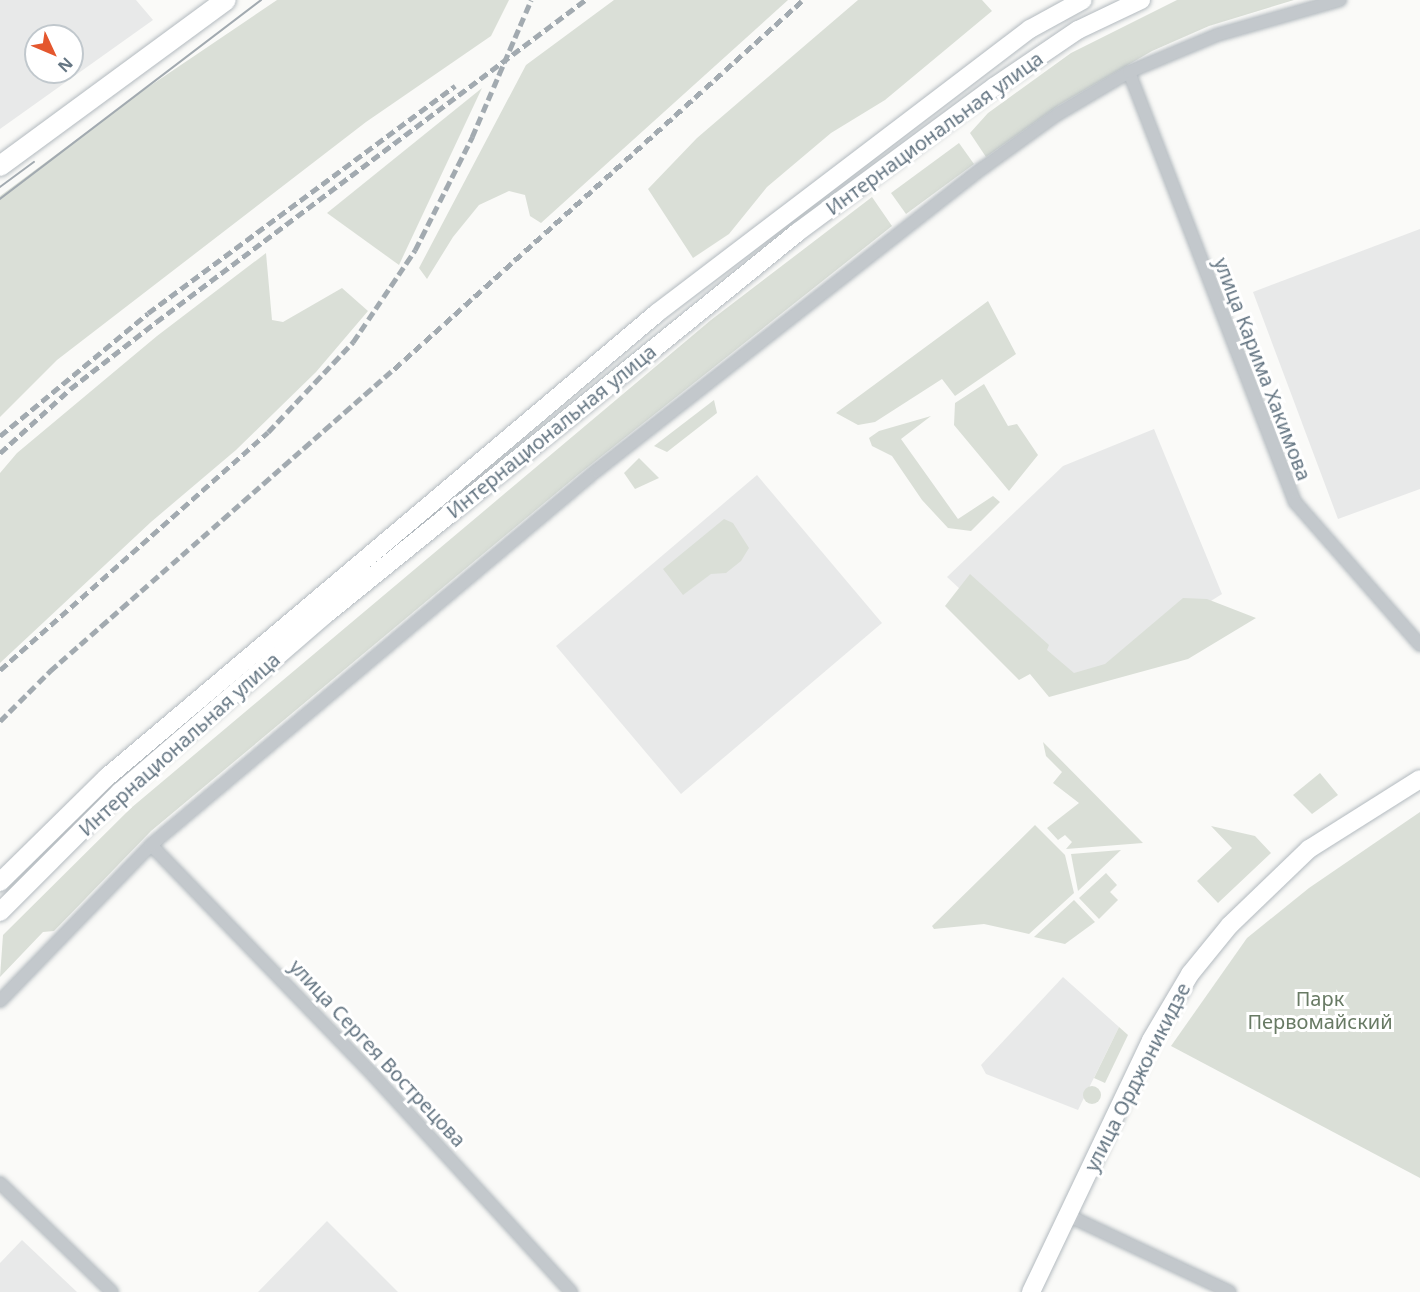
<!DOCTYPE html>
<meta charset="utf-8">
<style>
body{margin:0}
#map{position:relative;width:1420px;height:1292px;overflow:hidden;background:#fafaf8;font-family:"Noto Sans",sans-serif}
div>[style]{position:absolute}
.built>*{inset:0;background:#e8e9e9}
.green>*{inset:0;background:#dadfd7}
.round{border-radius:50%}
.roads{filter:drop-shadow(0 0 2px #b3babf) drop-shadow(0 0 2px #b3babf)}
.minor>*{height:12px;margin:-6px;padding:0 6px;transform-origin:6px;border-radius:6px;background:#c3c8cc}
.secondary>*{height:18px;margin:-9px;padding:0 9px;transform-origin:9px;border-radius:9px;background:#fff}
.primary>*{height:20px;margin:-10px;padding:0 10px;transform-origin:10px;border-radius:10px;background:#fff}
.tram>*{height:1.5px;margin:-0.75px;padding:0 0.75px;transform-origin:0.75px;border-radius:0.75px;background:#a2aab0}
.rail>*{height:4.5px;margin-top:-2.25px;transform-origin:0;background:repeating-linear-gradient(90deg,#a2aab0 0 9px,transparent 0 13.5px)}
span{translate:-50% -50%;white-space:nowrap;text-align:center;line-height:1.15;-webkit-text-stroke:6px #fff;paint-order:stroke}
.street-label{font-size:20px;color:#657683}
.park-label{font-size:20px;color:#687a64}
.north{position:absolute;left:24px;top:24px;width:60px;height:60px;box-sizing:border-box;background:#fff;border:2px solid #c1c8cd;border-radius:50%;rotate:134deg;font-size:16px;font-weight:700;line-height:24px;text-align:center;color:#657683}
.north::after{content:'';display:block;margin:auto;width:21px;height:27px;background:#e4572e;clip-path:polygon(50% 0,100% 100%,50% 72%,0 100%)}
</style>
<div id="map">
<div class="built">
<i style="clip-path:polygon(evenodd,0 0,136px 0,153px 20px,0 129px,0 0,36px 36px,72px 36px,72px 72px,36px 72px,36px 36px)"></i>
<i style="clip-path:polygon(1420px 229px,1420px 489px,1338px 519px,1253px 292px)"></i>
<i style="clip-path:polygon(1154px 429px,1222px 594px,1069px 690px,947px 577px,1063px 466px)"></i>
<i style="clip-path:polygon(757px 475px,882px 623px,681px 794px,556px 646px)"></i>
<i style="clip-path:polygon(1063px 977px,1119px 1027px,1078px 1110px,986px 1074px,981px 1065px)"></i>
<i style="clip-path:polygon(327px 1221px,398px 1292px,258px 1292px)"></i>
<i style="clip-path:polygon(22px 1240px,77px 1292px,0 1292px,0 1263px)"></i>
</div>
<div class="green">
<i style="clip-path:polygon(277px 0,509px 0,491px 36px,366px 122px,57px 360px,0 417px,0 196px,138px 94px)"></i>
<i style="clip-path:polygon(614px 0,788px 0,541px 223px,530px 216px,525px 195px,509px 191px,479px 205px,453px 237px,427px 279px,419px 268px,526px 65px)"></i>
<i style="clip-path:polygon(858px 0,982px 0,992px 11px,885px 100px,831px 133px,767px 187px,729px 234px,693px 258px,648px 189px,697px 138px)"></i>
<i style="clip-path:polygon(1177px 0,1294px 0,1209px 26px,1152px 51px,1059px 105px,986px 157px,970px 133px,988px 113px,1071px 53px)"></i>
<i style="clip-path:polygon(482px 88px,399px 265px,327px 213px)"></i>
<i style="clip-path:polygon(959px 143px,974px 164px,906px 214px,891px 193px)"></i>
<i style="clip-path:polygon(872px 197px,892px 226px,579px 474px,151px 831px,54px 931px,43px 932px,0 977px,3px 935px,131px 808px,711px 320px)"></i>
<i style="clip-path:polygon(266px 253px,272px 320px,283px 322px,342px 288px,368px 311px,316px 372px,236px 450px,151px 522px,0 663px,0 473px,17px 453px,157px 336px)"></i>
<i style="clip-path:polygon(988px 301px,1016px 354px,955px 396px,942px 379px,875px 422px,858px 425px,836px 413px)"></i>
<i style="clip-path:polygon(984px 384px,1008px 426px,1017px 424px,1038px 455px,1009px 491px,954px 425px,955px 403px)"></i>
<i style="clip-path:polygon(714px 400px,717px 413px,667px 452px,654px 446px)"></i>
<i style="clip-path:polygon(931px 416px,901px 439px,958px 519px,993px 496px,1000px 502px,971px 531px,948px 528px,922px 500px,892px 456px,872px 446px,869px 438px,879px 431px)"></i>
<i style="clip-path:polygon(639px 458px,659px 478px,635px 489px,624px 473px)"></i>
<i style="clip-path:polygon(724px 519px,733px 523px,749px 548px,741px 561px,726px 573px,711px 574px,683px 595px,663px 569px)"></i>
<i style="clip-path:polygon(970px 574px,1049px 645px,1047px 650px,1074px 673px,1105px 664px,1183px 598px,1207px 599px,1256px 618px,1188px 659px,1049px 697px,1030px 674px,1019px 680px,945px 606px)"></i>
<i style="clip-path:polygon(1043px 742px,1143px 843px,1066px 849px,1072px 842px,1065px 835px,1058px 840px,1047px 828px,1079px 803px,1053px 783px,1062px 772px,1046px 756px)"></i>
<i style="clip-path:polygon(1320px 773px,1338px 795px,1312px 814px,1293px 795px)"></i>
<i style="clip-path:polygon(1420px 812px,1420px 1178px,1171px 1046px,1247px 938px,1309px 888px)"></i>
<i style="clip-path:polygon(1035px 825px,1065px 855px,1074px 893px,1029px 934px,984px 924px,934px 929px,932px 926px)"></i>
<i style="clip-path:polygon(1211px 826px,1255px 836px,1271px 853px,1218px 903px,1197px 881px,1232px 848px)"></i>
<i style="clip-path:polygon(1121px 850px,1078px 891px,1071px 854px)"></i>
<i style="clip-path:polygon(1106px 873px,1117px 885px,1110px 892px,1118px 900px,1099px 919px,1079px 898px)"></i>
<i style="clip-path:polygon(1074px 900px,1095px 922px,1065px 944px,1034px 937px)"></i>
<i style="clip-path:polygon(1119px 1027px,1128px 1035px,1105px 1083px,1094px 1078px)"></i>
<i class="round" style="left:1083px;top:1086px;width:18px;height:18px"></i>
</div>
<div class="roads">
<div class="minor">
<i style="left:1129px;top:72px;width:461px;rotate:68.9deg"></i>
<i style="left:1295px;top:502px;width:190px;rotate:48.8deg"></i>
<i style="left:151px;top:845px;width:320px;rotate:46deg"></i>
<i style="left:373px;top:1075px;width:294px;rotate:47.6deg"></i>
<i style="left:0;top:1001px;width:217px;rotate:-45.9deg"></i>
<i style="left:151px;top:845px;width:581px;rotate:-40.05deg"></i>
<i style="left:596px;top:471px;width:492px;rotate:-38.1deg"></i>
<i style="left:983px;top:168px;width:92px;rotate:-35.8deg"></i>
<i style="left:1058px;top:114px;width:82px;rotate:-30.6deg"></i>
<i style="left:1129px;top:72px;width:95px;rotate:-22.8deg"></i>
<i style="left:1217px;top:35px;width:128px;rotate:-15.9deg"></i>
<i style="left:0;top:1183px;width:156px;rotate:44.2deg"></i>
<i style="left:1067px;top:1215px;width:180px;rotate:25.3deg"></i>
</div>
<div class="secondary">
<i style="left:0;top:882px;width:150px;rotate:-44.5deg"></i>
<i style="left:107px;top:777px;width:720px;rotate:-40.15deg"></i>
<i style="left:657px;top:313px;width:469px;rotate:-37.3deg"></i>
<i style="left:1030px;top:29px;width:60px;rotate:-28.7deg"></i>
<i style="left:0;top:912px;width:170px;rotate:-45deg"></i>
<i style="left:120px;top:792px;width:271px;rotate:-40.8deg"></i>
<i style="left:325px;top:615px;width:609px;rotate:-39deg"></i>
<i style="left:798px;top:232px;width:244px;rotate:-36.5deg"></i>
<i style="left:994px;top:87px;width:102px;rotate:-34.2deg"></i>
<i style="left:1078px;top:30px;width:70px;rotate:-25.5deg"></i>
<i style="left:1031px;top:1292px;width:279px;rotate:-64.5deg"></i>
<i style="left:1151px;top:1040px;width:77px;rotate:-59.4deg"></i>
<i style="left:1190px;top:974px;width:63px;rotate:-50.8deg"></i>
<i style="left:1230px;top:925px;width:110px;rotate:-43.9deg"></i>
<i style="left:1309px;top:849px;width:131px;rotate:-32.2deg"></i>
</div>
<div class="primary">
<i style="left:0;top:166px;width:280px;rotate:-36.3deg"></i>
</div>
</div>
<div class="tram">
<i style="left:0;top:187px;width:42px;rotate:-36.3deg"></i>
<i style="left:0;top:199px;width:328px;rotate:-37.3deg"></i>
</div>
<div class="rail">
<i style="left:0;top:436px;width:192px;rotate:-39.7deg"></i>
<i style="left:148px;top:313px;width:382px;rotate:-36.5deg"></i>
<i style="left:0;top:453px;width:95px;rotate:-42.4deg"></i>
<i style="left:70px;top:389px;width:109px;rotate:-37.9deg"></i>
<i style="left:156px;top:322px;width:536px;rotate:-36.89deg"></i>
<i style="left:0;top:670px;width:358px;rotate:-41.6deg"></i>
<i style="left:268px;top:432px;width:124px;rotate:-46.6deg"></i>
<i style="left:353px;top:342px;width:111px;rotate:-56deg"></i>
<i style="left:415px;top:250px;width:127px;rotate:-63.2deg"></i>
<i style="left:472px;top:137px;width:149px;rotate:-66.7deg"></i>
<i style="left:0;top:721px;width:71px;rotate:-45deg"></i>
<i style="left:50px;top:671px;width:458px;rotate:-41.3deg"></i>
<i style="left:394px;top:369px;width:551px;rotate:-42.06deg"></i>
</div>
<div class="street-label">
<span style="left:934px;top:133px;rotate:-36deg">Интернациональная улица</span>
<span style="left:1263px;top:369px;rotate:69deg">улица Карима Хакимова</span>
<span style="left:551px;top:431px;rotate:-39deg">Интернациональная улица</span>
<span style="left:179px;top:744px;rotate:-42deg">Интернациональная улица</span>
<span style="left:378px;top:1053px;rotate:47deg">улица Сергея Вострецова</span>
<span style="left:1137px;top:1077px;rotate:-63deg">улица Орджоникидзе</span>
</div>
<div class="park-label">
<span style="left:1320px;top:1010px">Парк<br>Первомайский</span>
</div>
<div class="north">N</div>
</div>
